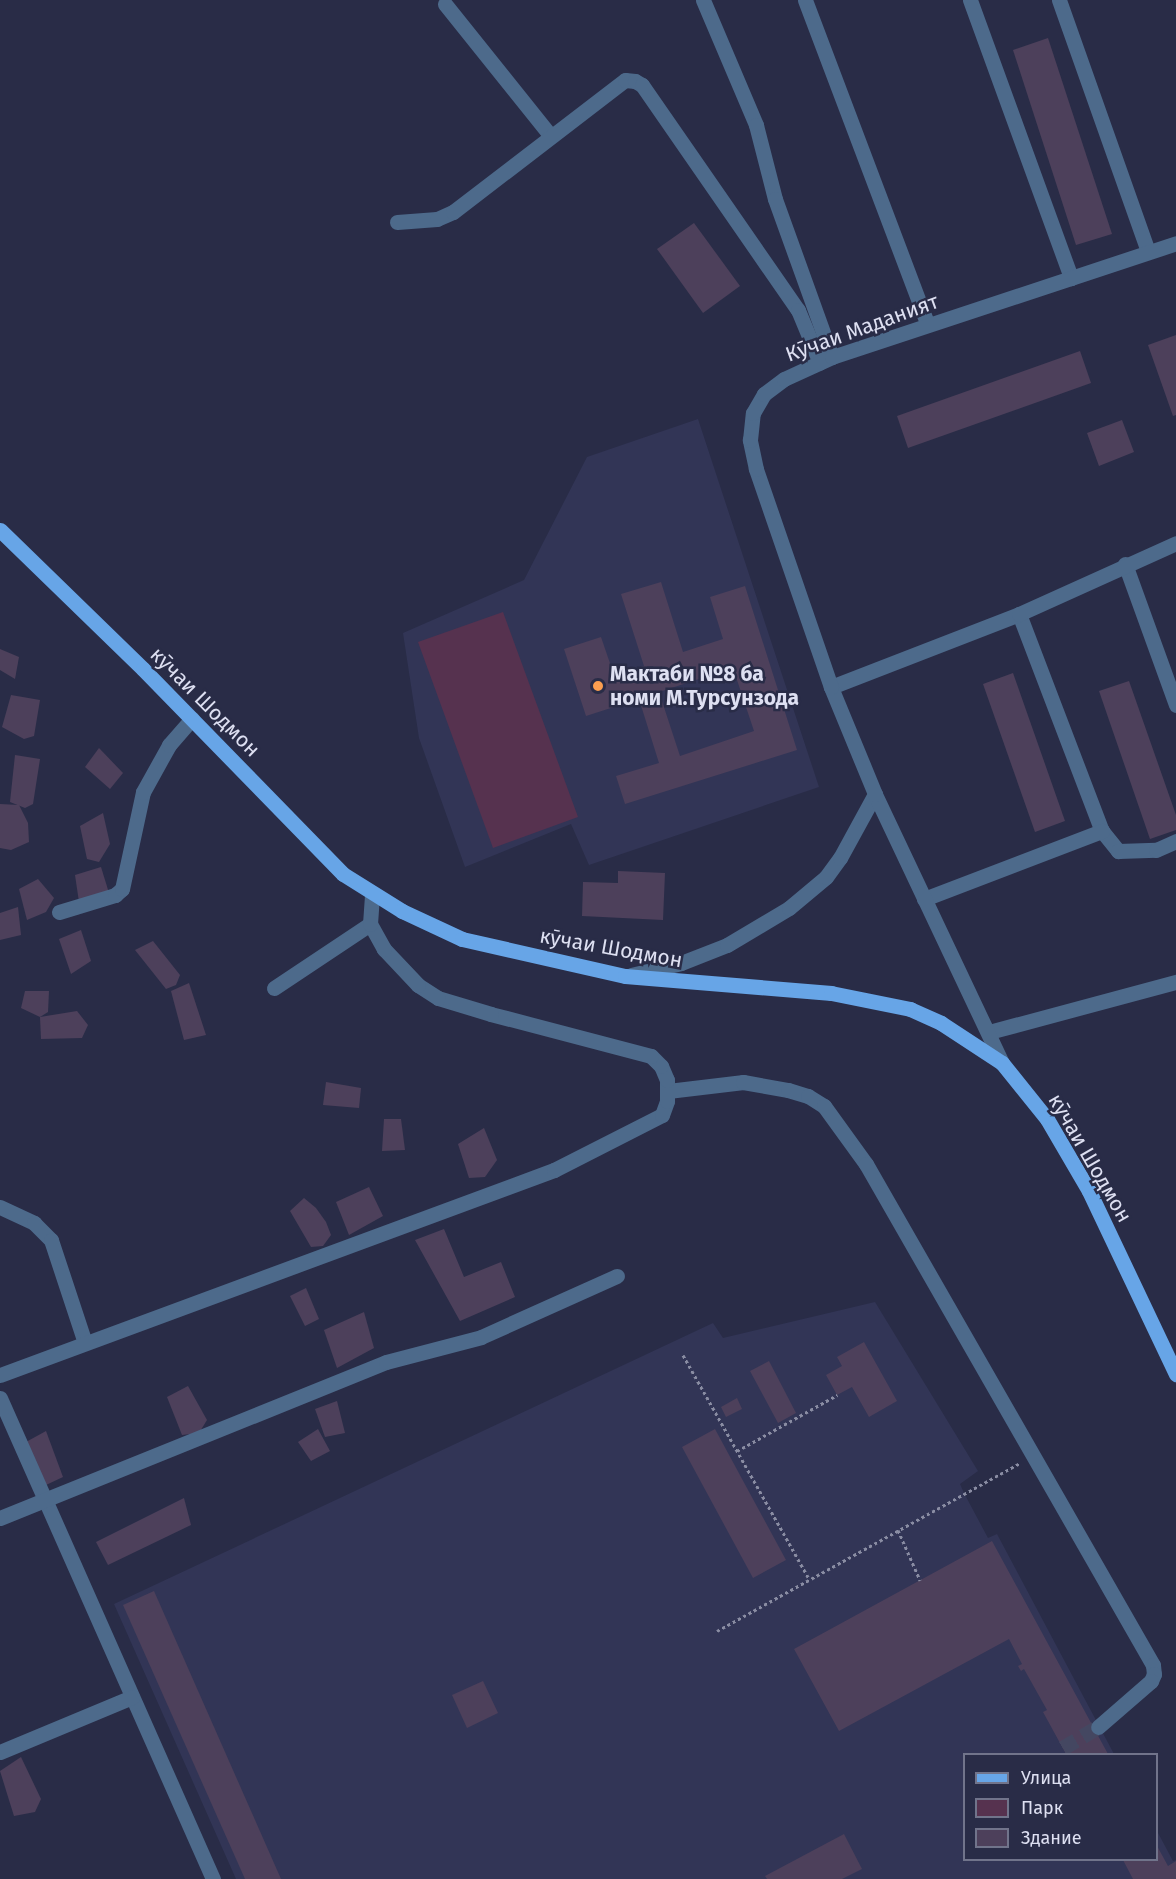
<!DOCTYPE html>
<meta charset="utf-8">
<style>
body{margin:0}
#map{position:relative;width:1176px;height:1879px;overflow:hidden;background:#292c47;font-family:"Fira Sans",sans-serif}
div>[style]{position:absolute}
.built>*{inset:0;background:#323556}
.green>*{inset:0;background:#56324f}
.building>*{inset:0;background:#4d405b}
.minor-tunnel>*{height:15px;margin-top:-7.5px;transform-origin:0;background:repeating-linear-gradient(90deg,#444761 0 15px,transparent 0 23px)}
.path>*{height:3px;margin-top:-1.5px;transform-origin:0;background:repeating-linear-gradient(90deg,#8a8da3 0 3px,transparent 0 6px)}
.minor>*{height:15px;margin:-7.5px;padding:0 7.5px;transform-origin:7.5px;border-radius:7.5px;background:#4d6a8b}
.major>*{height:15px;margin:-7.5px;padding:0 7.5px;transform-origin:7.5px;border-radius:7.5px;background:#67a5e7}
.dots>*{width:16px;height:16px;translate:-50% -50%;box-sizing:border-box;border:3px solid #292c47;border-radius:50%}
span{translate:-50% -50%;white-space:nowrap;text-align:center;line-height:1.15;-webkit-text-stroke:5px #292c47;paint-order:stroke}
.street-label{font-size:21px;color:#dee0f2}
.poi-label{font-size:21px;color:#dee0f2;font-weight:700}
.left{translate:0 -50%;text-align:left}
.legend{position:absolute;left:963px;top:1753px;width:195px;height:108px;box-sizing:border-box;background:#292c47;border:2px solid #71748b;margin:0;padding:8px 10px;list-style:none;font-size:18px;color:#dee0f2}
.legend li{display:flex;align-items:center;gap:12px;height:30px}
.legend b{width:30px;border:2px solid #71748b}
</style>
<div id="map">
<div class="built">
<i style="clip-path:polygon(698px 419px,819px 787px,589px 865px,571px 824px,465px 867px,419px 738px,403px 633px,524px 580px,587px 457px)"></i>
<i style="clip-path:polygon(875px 1302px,978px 1471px,960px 1484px,964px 1493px,988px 1538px,997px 1534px,1114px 1754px,964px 1754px,964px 1860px,1156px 1860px,1157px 1831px,1173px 1861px,1176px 1860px,1176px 1879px,236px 1879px,114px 1604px,713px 1323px,723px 1338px)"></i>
</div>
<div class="green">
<i style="clip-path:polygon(503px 612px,578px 817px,493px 848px,418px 642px)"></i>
</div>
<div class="building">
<i style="clip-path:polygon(1048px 38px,1112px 234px,1076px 245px,1013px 50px)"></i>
<i style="clip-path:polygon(694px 223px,740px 286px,703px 313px,657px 249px)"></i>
<i style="clip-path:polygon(1176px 335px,1176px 415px,1173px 416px,1148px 345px)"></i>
<i style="clip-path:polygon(1080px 351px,1091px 383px,908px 448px,897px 416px)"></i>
<i style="clip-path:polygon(1122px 420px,1134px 452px,1099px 466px,1087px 433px)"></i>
<i style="clip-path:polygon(evenodd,661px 582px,683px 652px,723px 639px,710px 597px,745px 586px,797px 750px,625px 804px,616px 776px,659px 763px,639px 699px,586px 716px,564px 649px,601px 637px,614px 675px,644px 666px,621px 594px,661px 582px,733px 668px,754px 731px,680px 756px,659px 692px,733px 668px)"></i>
<i style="clip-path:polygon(0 649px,19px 657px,15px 679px,0 670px)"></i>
<i style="clip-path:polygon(1013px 673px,1065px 821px,1035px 832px,983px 684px)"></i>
<i style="clip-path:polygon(1129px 681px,1176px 815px,1176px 830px,1150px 839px,1099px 691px)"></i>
<i style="clip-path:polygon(11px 695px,40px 700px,34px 736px,24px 739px,2px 727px)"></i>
<i style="clip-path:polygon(99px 748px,123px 773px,110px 789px,85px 767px)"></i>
<i style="clip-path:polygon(15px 755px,40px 759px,33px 804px,25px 808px,10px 802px)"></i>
<i style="clip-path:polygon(0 804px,19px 805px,28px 823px,29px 842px,11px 850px,0 848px)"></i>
<i style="clip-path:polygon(103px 813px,110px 844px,99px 862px,87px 859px,80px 826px)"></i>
<i style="clip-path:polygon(101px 867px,109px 893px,79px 902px,75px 875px)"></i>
<i style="clip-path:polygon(618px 871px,665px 873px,663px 920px,582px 916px,583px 882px,618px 883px)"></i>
<i style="clip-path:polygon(38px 879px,54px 898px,46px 912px,27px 920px,19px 889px)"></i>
<i style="clip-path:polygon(18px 907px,21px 935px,0 940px,0 913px)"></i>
<i style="clip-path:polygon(81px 930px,91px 961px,71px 974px,59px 939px)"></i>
<i style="clip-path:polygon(153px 941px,180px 975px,176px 985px,166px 989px,135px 950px)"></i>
<i style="clip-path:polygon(189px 983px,206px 1035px,184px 1040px,171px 991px)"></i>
<i style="clip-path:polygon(25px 991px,49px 991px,48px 1012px,40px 1017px,21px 1008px)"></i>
<i style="clip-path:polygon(77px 1011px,88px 1025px,82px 1038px,41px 1039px,40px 1017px)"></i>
<i style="clip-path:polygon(326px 1082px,361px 1088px,359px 1108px,323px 1105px)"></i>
<i style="clip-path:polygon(384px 1119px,401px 1119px,405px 1150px,382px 1151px)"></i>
<i style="clip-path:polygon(484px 1128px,497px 1160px,485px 1177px,469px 1178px,458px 1144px)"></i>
<i style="clip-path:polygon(369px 1187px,383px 1216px,349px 1235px,336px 1202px)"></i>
<i style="clip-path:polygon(304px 1198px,316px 1208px,326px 1222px,331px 1235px,323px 1246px,311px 1247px,290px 1211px)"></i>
<i style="clip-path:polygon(444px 1229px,464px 1277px,501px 1262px,515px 1297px,460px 1321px,415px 1240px)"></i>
<i style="clip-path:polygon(306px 1288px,319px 1319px,305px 1326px,290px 1296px)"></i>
<i style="clip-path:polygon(364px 1312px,374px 1348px,337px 1368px,324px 1330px)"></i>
<i style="clip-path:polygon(864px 1342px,897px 1401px,869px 1417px,852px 1387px,837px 1395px,826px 1375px,842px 1366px,837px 1357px)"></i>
<i style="clip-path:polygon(769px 1361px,796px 1413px,778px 1423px,750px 1371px)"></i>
<i style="clip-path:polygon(188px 1386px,207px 1420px,199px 1433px,182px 1435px,167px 1397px)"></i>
<i style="clip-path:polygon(737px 1398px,742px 1409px,726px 1417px,721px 1407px)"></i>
<i style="clip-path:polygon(337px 1401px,345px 1433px,325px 1437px,315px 1409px)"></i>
<i style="clip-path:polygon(318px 1429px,330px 1451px,311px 1461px,298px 1442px)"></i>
<i style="clip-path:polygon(715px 1429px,786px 1560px,753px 1578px,682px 1447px)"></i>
<i style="clip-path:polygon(46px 1431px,63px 1477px,46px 1485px,26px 1442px)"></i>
<i style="clip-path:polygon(184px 1498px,191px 1525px,108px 1565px,96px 1542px)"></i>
<i style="clip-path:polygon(992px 1541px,1108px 1754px,1066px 1754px,1043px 1712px,1047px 1710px,1024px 1669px,1021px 1671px,1018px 1666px,1022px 1664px,1009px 1639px,839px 1731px,794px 1649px)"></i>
<i style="clip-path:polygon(154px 1591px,281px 1879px,245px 1879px,123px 1605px)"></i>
<i style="clip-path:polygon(483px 1681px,498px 1713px,467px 1728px,452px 1695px)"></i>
<i style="clip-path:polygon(21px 1757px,41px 1799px,35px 1812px,14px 1816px,0 1771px)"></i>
<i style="clip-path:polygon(844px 1834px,862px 1869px,842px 1879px,767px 1879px,765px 1876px)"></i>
<i style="clip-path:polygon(1156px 1844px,1168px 1866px,1176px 1861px,1176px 1879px,1133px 1879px,1123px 1860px,1156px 1860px)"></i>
</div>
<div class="minor-tunnel">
<i style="left:1063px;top:1748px;width:41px;rotate:-31deg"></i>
</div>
<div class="path">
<i style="left:683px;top:1355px;width:257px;rotate:60.6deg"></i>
<i style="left:737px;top:1451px;width:115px;rotate:-29.2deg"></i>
<i style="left:898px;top:1530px;width:55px;rotate:66.3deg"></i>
<i style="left:717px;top:1631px;width:346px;rotate:-29deg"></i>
</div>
<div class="minor">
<i style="left:703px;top:0;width:136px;rotate:67deg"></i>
<i style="left:756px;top:125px;width:76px;rotate:75.6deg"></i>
<i style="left:775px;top:199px;width:168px;rotate:70.2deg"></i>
<i style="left:805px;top:0;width:347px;rotate:69.3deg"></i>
<i style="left:970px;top:0;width:296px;rotate:70deg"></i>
<i style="left:1059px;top:0;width:267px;rotate:70.5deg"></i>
<i style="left:445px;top:4px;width:168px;rotate:51.3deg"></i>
<i style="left:397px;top:222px;width:40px;rotate:-4.3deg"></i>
<i style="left:437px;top:219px;width:17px;rotate:-24deg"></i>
<i style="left:453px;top:212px;width:217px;rotate:-37.5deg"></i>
<i style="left:625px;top:80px;width:10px;rotate:6deg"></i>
<i style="left:635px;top:81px;width:8px;rotate:30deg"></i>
<i style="left:642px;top:85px;width:274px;rotate:55.3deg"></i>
<i style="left:798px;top:310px;width:57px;rotate:67.5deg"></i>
<i style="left:1125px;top:564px;width:150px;rotate:70.1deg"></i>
<i style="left:1019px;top:614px;width:232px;rotate:69.1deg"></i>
<i style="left:1102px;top:831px;width:26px;rotate:51deg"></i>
<i style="left:1118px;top:851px;width:38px;rotate:-2deg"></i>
<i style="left:1156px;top:850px;width:22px;rotate:-24deg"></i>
<i style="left:831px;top:687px;width:202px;rotate:-21.2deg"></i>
<i style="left:1019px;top:614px;width:172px;rotate:-24.3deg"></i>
<i style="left:924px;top:899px;width:191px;rotate:-20.9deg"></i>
<i style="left:59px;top:912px;width:59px;rotate:-16.9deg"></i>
<i style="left:115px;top:895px;width:9px;rotate:-41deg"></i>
<i style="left:122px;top:889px;width:99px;rotate:-77.8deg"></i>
<i style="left:143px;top:792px;width:54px;rotate:-61deg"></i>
<i style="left:169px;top:745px;width:35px;rotate:-49deg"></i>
<i style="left:631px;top:975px;width:51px;rotate:-13.5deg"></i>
<i style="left:681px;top:963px;width:49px;rotate:-21.4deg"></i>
<i style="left:727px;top:945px;width:72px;rotate:-30.8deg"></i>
<i style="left:789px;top:908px;width:48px;rotate:-40deg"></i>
<i style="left:826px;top:877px;width:24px;rotate:-54deg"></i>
<i style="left:840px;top:858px;width:73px;rotate:-61.3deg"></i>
<i style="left:274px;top:988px;width:115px;rotate:-33.7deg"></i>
<i style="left:989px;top:1032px;width:194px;rotate:-15deg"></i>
<i style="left:1002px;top:1063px;width:297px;rotate:-115.3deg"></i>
<i style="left:875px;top:794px;width:116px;rotate:-112.4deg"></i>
<i style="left:831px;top:687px;width:231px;rotate:-109deg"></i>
<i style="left:756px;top:469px;width:30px;rotate:-102deg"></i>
<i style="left:750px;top:440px;width:27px;rotate:-84deg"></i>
<i style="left:753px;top:413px;width:22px;rotate:-60deg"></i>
<i style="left:764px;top:394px;width:25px;rotate:-37deg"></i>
<i style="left:784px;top:379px;width:53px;rotate:-24.6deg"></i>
<i style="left:832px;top:357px;width:362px;rotate:-18.3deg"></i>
<i style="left:668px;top:1091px;width:76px;rotate:-6.8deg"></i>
<i style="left:743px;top:1082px;width:46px;rotate:10.1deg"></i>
<i style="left:788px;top:1090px;width:21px;rotate:17deg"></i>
<i style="left:808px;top:1096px;width:19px;rotate:32deg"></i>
<i style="left:824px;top:1106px;width:72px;rotate:54.1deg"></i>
<i style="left:866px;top:1164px;width:577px;rotate:60.19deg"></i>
<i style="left:1153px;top:1665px;width:9px;rotate:84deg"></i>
<i style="left:1154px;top:1674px;width:8px;rotate:113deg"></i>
<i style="left:1151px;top:1681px;width:70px;rotate:139deg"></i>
<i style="left:0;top:1207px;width:38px;rotate:25deg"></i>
<i style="left:34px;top:1223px;width:24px;rotate:45deg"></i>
<i style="left:51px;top:1240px;width:108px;rotate:71.7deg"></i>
<i style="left:0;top:1375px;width:591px;rotate:-20.31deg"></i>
<i style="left:554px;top:1170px;width:121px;rotate:-27deg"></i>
<i style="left:662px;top:1115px;width:15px;rotate:-70deg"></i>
<i style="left:667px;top:1101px;width:21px;rotate:-90deg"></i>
<i style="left:667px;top:1080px;width:15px;rotate:-113deg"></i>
<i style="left:661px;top:1066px;width:14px;rotate:-135deg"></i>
<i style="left:651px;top:1056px;width:165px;rotate:-165.3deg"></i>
<i style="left:491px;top:1014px;width:55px;rotate:-163.2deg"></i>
<i style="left:438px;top:998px;width:24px;rotate:-147deg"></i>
<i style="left:418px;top:985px;width:50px;rotate:-133.4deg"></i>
<i style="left:384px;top:949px;width:29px;rotate:-119deg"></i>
<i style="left:370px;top:924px;width:31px;rotate:-86deg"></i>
<i style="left:0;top:1398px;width:526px;rotate:66.11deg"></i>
<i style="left:0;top:1518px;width:416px;rotate:-22deg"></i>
<i style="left:386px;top:1362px;width:98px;rotate:-14.7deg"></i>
<i style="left:481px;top:1337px;width:149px;rotate:-24.2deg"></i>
<i style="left:0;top:1752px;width:143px;rotate:-22.6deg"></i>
</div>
<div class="major">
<i style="left:0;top:530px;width:199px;rotate:44.2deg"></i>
<i style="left:143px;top:669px;width:286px;rotate:45.7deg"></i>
<i style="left:343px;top:874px;width:70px;rotate:32.1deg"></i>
<i style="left:402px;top:911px;width:66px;rotate:25deg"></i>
<i style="left:462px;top:939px;width:167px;rotate:12.8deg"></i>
<i style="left:625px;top:976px;width:207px;rotate:4.7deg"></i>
<i style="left:831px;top:993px;width:81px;rotate:11.4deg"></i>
<i style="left:910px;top:1009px;width:34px;rotate:24deg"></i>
<i style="left:941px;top:1023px;width:73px;rotate:33.3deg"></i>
<i style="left:1002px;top:1063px;width:72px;rotate:51.2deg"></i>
<i style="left:1047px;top:1119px;width:83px;rotate:59.7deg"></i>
<i style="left:1089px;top:1191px;width:203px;rotate:64.6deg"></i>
</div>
<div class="dots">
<i style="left:598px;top:686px;background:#fb9e50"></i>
</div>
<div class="street-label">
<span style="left:862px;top:328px;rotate:-20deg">Кӯчаи Маданият</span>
<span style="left:205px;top:702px;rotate:45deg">кӯчаи Шодмон</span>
<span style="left:611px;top:948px;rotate:10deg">кӯчаи Шодмон</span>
<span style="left:1090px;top:1158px;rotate:60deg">кӯчаи Шодмон</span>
</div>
<div class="poi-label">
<span class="left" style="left:610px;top:686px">Мактаби №8 ба<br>номи М.Турсунзода</span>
</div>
<ul class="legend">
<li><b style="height:8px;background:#67a5e7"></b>Улица</li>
<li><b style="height:16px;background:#56324f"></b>Парк</li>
<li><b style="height:16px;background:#4d405b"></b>Здание</li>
</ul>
</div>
